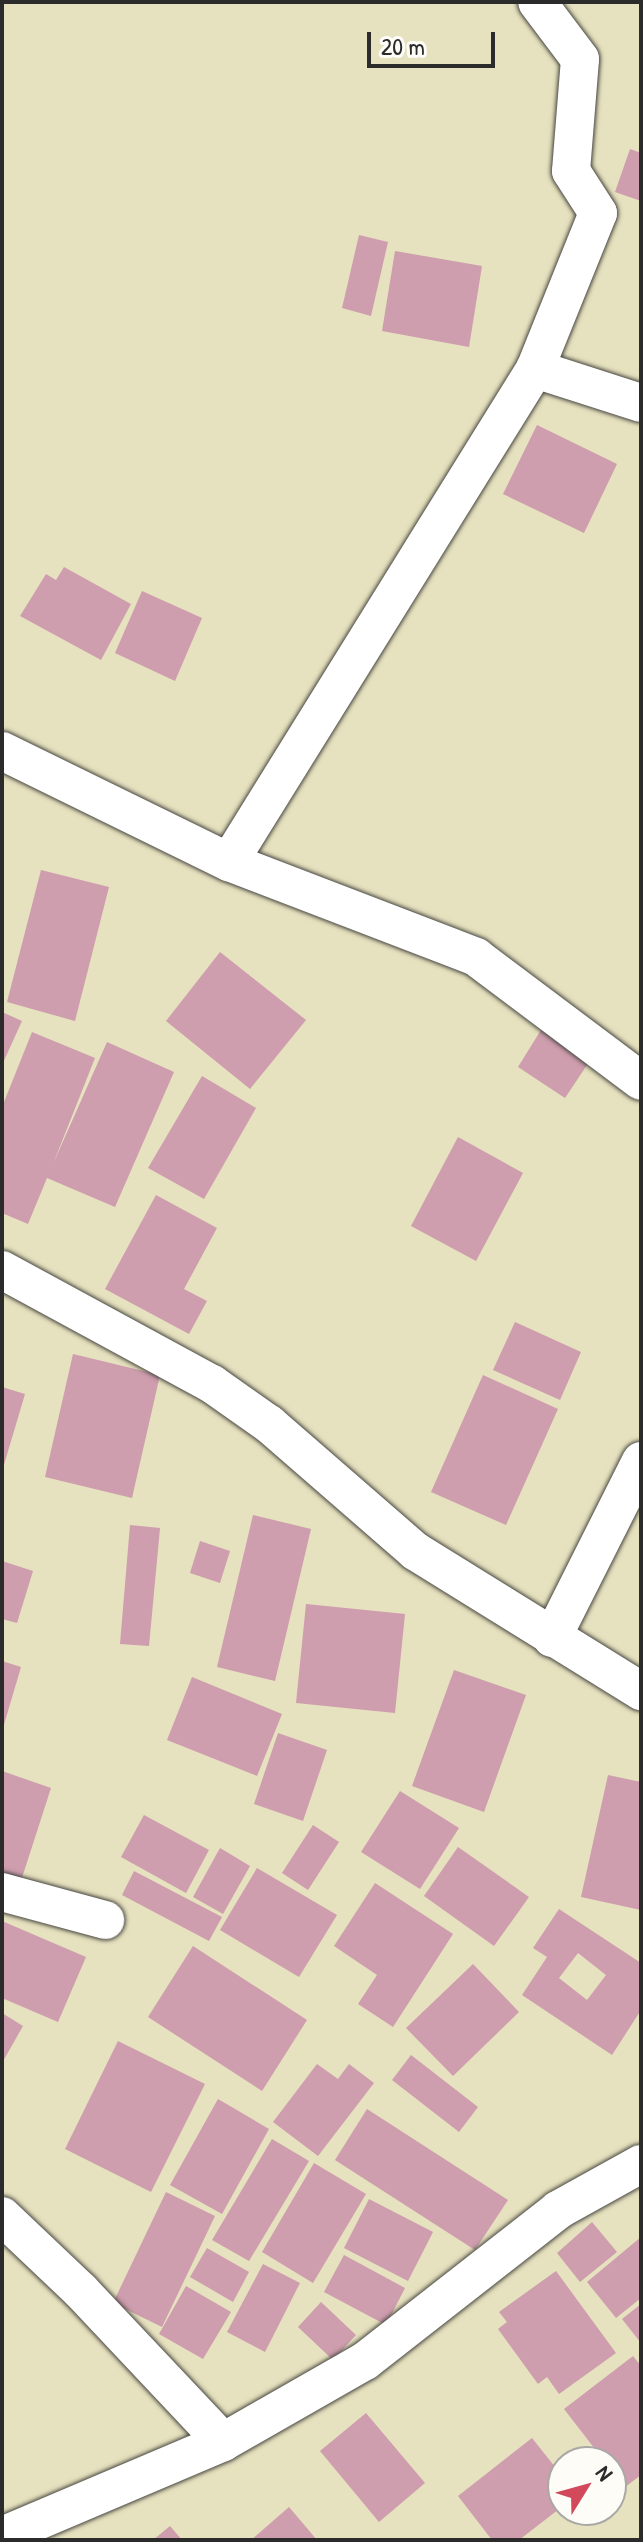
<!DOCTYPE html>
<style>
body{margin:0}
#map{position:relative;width:643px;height:2542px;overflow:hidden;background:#e6e1be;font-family:"Patrick Hand",sans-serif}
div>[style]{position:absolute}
.building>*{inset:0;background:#ce9dae}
.roads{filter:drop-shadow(0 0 2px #474641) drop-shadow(0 0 2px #474641)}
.street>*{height:38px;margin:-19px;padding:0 19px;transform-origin:19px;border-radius:19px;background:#fff}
span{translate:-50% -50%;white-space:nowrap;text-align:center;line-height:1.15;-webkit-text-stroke:6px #fdfcf7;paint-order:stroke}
.frame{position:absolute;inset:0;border:4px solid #2b2b2b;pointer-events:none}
.north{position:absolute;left:547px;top:2446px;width:80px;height:80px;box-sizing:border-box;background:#fdfcf7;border:2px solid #a9a8a5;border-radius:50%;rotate:53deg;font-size:22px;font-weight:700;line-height:32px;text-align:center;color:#2b2b2b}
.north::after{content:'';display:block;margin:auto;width:28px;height:36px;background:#d1495b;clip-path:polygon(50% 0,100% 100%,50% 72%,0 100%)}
.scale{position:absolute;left:367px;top:32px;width:128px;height:36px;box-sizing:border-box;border:4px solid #2b2b2b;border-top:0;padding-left:10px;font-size:24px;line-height:28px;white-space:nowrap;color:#2b2b2b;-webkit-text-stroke:6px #fdfcf7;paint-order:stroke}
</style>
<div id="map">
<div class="building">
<i style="clip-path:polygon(630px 149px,641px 153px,641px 201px,615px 192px)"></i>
<i style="clip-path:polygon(359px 235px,388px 242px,371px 316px,342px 308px)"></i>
<i style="clip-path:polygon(395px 251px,482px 266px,469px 347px,382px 331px)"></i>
<i style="clip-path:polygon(537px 425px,617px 464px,584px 533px,503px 494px)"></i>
<i style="clip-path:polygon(64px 567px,131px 604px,101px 660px,20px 616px,46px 574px,56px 580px)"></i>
<i style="clip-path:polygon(142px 591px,202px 618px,175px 681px,115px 653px)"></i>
<i style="clip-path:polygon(41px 870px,109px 887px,75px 1021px,7px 1002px)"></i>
<i style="clip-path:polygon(220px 952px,306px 1020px,250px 1089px,166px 1021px)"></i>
<i style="clip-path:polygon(2px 1012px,22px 1021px,2px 1065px)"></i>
<i style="clip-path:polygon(541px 1030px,589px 1062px,565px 1098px,518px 1067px)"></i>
<i style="clip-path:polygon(32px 1032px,95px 1058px,53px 1164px,107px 1042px,174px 1072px,115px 1207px,47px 1178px,28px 1224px,2px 1213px,2px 1107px)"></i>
<i style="clip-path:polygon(202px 1076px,256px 1108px,204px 1199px,148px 1168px)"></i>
<i style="clip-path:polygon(458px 1137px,523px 1173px,476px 1261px,411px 1226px)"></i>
<i style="clip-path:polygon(156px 1195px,217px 1228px,184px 1289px,207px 1301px,189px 1334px,105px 1289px)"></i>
<i style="clip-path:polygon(515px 1322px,581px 1352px,560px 1400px,493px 1370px)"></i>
<i style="clip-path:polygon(73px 1354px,160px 1375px,132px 1498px,45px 1477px)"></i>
<i style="clip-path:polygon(483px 1375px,558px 1409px,506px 1525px,431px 1492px)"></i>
<i style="clip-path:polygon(2px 1387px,25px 1394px,3px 1468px,2px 1467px)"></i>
<i style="clip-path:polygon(253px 1515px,311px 1529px,275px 1681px,217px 1667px)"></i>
<i style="clip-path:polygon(130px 1525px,160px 1528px,149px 1646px,120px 1644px)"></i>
<i style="clip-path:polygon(200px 1541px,230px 1551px,220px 1583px,190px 1573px)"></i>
<i style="clip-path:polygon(2px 1561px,33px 1571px,17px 1623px,2px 1619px)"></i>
<i style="clip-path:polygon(306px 1604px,405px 1614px,395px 1713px,296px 1703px)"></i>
<i style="clip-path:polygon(2px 1661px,21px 1667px,3px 1728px,2px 1728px)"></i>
<i style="clip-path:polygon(454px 1670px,526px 1695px,484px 1812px,412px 1786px)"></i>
<i style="clip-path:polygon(192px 1677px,282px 1714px,257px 1776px,167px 1740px)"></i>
<i style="clip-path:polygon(278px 1733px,327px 1750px,303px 1821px,254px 1804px)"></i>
<i style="clip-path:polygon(2px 1771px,51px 1788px,19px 1887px,2px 1881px)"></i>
<i style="clip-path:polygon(608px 1775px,641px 1782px,641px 1910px,581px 1897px)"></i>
<i style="clip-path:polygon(400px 1791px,459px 1828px,420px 1889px,361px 1852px)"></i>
<i style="clip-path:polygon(144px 1815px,209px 1850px,186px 1893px,121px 1857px)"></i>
<i style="clip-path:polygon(313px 1825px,339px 1842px,308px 1890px,282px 1873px)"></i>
<i style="clip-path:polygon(458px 1847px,529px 1897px,494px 1946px,424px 1896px)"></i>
<i style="clip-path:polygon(220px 1848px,250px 1866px,223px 1914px,193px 1897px)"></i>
<i style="clip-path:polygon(257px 1868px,337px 1915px,299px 1977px,220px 1930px)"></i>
<i style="clip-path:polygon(134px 1871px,222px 1917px,209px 1941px,122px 1895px)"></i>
<i style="clip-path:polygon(375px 1883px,453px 1934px,393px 2027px,358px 2004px,377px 1975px,334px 1946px)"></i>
<i style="clip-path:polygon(evenodd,559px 1909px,641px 1963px,641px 2010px,612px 2055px,522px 1995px,547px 1957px,533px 1948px,559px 1909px,578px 1953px,606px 1975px,587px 2000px,559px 1978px,578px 1953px)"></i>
<i style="clip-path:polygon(2px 1921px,86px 1957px,58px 2022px,2px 1998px)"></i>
<i style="clip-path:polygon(193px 1946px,307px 2020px,262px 2091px,148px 2017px)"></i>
<i style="clip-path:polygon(473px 1964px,519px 2012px,453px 2076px,406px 2028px)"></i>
<i style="clip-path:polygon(2px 2013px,23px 2026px,2px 2063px)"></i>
<i style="clip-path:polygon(118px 2041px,205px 2084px,151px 2192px,65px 2149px)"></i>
<i style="clip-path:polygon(411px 2055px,478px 2107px,459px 2132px,392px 2080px)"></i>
<i style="clip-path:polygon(317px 2064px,338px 2079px,349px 2064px,374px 2083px,318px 2156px,273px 2122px)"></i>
<i style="clip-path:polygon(218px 2099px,269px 2129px,222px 2214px,170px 2185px)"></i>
<i style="clip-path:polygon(367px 2109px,508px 2200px,475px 2250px,335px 2160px)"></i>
<i style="clip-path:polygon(272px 2139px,309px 2161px,249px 2261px,212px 2240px)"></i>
<i style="clip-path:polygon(314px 2163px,366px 2194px,313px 2283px,262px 2252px)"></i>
<i style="clip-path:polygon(166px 2192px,215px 2216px,162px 2327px,113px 2303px)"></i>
<i style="clip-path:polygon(369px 2199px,433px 2232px,408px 2281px,344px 2248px)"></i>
<i style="clip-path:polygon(592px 2222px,617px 2252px,580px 2282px,557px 2253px)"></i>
<i style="clip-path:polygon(641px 2237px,641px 2298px,616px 2318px,587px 2282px)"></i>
<i style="clip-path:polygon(207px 2248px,249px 2272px,233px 2302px,190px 2277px)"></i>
<i style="clip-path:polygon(344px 2255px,405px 2288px,386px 2325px,324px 2292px)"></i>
<i style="clip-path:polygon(263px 2264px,300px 2283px,265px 2352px,227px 2332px)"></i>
<i style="clip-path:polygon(556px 2271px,616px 2353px,559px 2394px,547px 2377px,538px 2384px,498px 2329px,507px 2322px,499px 2312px)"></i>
<i style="clip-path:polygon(186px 2286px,231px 2312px,203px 2359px,159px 2334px)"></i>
<i style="clip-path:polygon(321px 2302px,356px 2335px,333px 2360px,298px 2327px)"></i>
<i style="clip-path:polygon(641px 2304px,641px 2343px,622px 2319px)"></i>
<i style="clip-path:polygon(633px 2356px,641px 2366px,641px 2475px,625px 2487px,611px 2462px,605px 2462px,564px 2409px)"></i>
<i style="clip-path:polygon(366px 2413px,425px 2483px,379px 2522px,320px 2451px)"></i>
<i style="clip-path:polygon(532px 2438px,563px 2477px,563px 2506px,519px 2540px,492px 2540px,458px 2496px)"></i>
<i style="clip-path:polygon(289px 2507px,317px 2540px,251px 2540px)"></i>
<i style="clip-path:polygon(170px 2526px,182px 2540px,153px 2540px)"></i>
</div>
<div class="roads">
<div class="street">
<i style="left:535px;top:369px;width:111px;rotate:17.8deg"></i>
<i style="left:2px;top:751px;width:253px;rotate:26.1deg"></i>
<i style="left:229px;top:862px;width:265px;rotate:21deg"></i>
<i style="left:476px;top:957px;width:206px;rotate:36.9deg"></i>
<i style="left:229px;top:862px;width:580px;rotate:-58.17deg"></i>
<i style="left:535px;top:369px;width:168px;rotate:-68deg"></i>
<i style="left:598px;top:213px;width:50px;rotate:-122.7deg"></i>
<i style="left:571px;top:171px;width:112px;rotate:-85.4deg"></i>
<i style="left:580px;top:59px;width:71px;rotate:-127deg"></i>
<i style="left:2px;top:1270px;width:239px;rotate:28.5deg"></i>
<i style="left:212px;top:1384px;width:70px;rotate:35.1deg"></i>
<i style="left:269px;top:1424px;width:194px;rotate:41deg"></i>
<i style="left:415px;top:1551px;width:266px;rotate:31.8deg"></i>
<i style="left:552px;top:1638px;width:198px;rotate:-63.3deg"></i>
<i style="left:2px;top:1892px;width:107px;rotate:15.2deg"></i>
<i style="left:2px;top:2216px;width:108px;rotate:43.5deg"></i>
<i style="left:80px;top:2290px;width:209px;rotate:46.7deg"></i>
<i style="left:2px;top:2536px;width:240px;rotate:-23deg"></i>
<i style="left:223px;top:2442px;width:163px;rotate:-29.7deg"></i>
<i style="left:365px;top:2361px;width:245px;rotate:-38deg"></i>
<i style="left:558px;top:2210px;width:95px;rotate:-29deg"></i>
</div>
</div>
<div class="frame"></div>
<div class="north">N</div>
<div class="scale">20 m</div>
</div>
